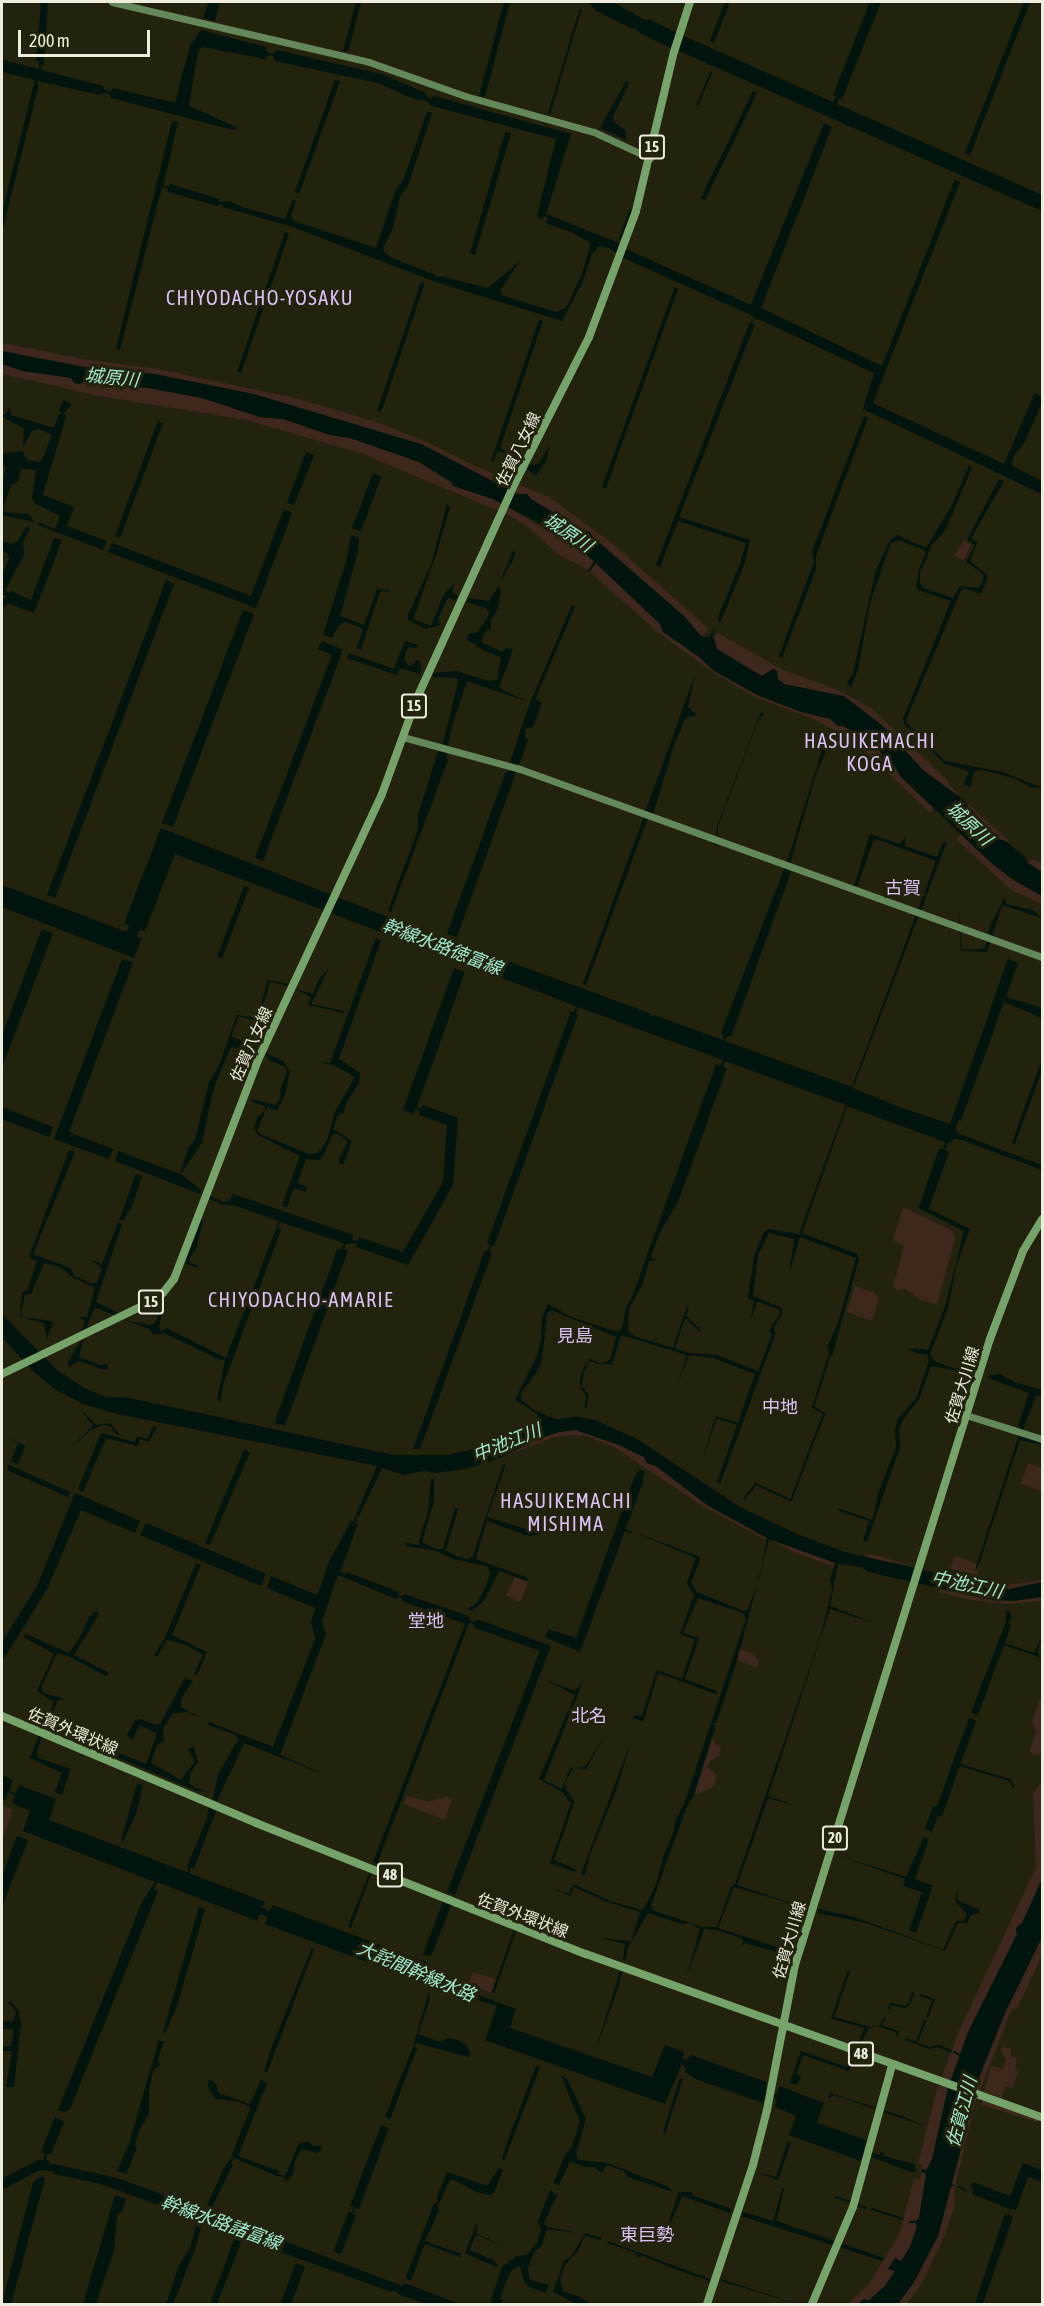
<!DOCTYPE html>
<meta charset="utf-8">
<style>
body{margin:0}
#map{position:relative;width:1044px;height:2306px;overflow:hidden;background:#23220d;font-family:"Asap Condensed","Noto Sans JP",sans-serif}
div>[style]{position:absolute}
.green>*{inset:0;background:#3e271d}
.water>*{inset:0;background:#01140e}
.stream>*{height:1.5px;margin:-0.75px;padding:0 0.75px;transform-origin:0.75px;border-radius:0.75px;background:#01140e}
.secondary>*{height:7px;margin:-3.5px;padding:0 3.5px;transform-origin:3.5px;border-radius:3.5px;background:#64875b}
.primary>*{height:8px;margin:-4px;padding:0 4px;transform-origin:4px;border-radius:4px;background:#76a36a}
span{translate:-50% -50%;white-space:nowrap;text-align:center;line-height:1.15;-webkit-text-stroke:6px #23220d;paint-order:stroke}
.shield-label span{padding:2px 4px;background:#23220d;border:2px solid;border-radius:4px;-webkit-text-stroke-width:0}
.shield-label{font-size:15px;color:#ececdf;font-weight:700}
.street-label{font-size:16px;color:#ececdf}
.water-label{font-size:18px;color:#a0ebd2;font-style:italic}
.neighbourhood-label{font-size:18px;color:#dcc2f9}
.quarter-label{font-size:20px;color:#dcc2f9;letter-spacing:1.5px}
.frame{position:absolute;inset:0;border:3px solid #ececdf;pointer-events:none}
.scale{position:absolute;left:18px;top:30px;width:132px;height:27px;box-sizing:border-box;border:3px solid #ececdf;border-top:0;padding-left:8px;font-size:18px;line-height:21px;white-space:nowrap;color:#ececdf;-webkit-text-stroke:4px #23220d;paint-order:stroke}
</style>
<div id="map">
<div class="green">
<i style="clip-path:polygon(2px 343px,83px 359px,158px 369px,295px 398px,376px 422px,427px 442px,473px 465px,549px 497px,613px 544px,708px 628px,702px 637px,714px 638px,718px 633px,781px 669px,838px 690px,871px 708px,949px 782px,948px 784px,958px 793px,954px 796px,961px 798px,968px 808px,967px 803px,1009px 841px,1007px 842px,1028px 862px,1033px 859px,1042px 863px,1042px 876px,1036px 874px,952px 798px,833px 698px,769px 681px,701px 639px,574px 529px,519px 497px,421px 449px,84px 367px,2px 351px)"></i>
<i style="clip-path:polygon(2px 364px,23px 371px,72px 378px,80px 384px,83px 382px,149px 388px,202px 398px,260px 417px,283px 419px,330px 435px,350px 438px,419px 462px,457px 487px,493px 499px,589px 554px,682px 640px,868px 736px,945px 819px,934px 808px,930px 813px,853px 740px,813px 719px,755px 697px,714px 673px,659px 633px,585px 568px,559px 555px,528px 527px,510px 516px,361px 453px,246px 420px,100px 396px,2px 374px)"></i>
<i style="clip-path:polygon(964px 540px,971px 545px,964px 560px,954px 556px)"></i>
<i style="clip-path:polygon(961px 834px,1012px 879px,1042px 896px,1042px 904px,1011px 890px,956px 839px)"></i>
<i style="clip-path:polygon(903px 1207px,953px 1231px,955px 1238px,937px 1305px,919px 1299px,905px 1289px,897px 1291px,893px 1286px,904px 1246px,893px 1240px)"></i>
<i style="clip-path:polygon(855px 1286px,873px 1292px,879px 1298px,872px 1321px,847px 1312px)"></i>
<i style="clip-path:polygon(576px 1430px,619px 1445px,644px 1457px,647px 1463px,656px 1466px,707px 1505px,767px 1538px,766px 1540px,699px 1504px,614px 1447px,587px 1436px,569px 1435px,552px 1438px,502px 1457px,538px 1439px,559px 1432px)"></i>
<i style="clip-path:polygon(1028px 1463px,1042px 1468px,1042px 1491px,1021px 1484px)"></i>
<i style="clip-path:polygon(769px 1539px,836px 1563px,835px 1567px,796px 1553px)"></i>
<i style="clip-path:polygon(863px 1554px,876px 1555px,911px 1566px,872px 1559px)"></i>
<i style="clip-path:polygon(955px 1556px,980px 1565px,977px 1575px,950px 1569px)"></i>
<i style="clip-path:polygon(515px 1577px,528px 1582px,521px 1601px,518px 1602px,506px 1595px)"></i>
<i style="clip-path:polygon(1042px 1580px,1042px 1582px,1010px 1589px,987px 1588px,975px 1582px,1015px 1584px)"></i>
<i style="clip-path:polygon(944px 1590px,987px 1599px,1012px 1601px,1042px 1597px,1042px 1601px,1006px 1604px,971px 1600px,935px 1591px)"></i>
<i style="clip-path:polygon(738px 1648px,751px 1653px,758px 1660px,758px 1668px,737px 1660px)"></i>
<i style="clip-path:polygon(1042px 1695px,1042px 1752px,1038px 1756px,1032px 1754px,1030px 1750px,1036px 1732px,1032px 1721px)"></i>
<i style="clip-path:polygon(712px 1739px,721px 1749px,719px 1756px,711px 1760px,707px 1767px,717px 1775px,715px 1784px,710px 1789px,694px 1795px)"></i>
<i style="clip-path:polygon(1042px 1782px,1042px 1879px,1022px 1923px,1016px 1928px,1017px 1934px,968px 2032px,948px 2088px,932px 2159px,926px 2170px,922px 2169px,923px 2165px,918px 2164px,938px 2085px,941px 2086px,944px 2077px,942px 2076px,958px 2033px,1036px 1868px,1033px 1794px)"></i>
<i style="clip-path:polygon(407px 1795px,428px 1802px,446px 1797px,452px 1799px,445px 1820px,404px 1804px)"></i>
<i style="clip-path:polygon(2px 1805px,13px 1810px,2px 1839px)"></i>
<i style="clip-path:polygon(1042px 1937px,1042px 1955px,1018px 2007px,1011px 2011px,975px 2103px,954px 2191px,954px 2207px,944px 2237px,921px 2285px,906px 2304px,898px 2304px,914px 2282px,938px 2236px,951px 2187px,954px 2186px,952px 2183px,980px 2075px,1005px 2013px)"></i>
<i style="clip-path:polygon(473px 1972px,496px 1979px,491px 1993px,468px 1984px)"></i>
<i style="clip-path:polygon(1003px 2046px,1011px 2049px,1011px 2056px,1017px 2058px,1015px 2069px,1018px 2070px,1013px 2088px,1005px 2086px,1002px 2098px,984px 2092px,991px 2066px,1003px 2069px,1006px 2059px,1001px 2052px)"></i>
<i style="clip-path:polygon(982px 2099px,1011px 2110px,1039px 2119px,1037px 2122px,982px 2105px)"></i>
<i style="clip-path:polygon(922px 2172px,926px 2173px,919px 2218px,910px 2247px,901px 2262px,896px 2258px,889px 2269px,895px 2271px,885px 2286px,868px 2301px,864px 2299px,858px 2304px,848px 2304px,868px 2285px,899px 2235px,914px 2179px,920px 2179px)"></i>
</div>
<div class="water">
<i style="clip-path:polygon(41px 2px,48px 2px,44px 65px,41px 64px,41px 70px,103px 86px,104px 90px,111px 92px,113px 88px,175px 103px,190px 45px,201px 30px,266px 47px,268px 53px,274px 54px,277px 50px,381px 74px,424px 92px,429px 99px,434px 96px,571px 134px,546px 214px,619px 243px,619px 246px,626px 249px,751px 305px,824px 123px,832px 127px,761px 308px,882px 366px,955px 179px,960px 182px,873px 403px,1004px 464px,1035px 393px,1042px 397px,1042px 403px,1025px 441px,1013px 457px,1012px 466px,1042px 481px,1042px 494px,863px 409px,874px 373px,758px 319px,755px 320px,753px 316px,626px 259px,609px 248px,599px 246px,592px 254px,583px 281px,562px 321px,433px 281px,290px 226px,222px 207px,222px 205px,219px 204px,218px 206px,168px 192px,168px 189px,162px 187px,120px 350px,116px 349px,172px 121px,178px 122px,163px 186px,169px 187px,170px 184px,220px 199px,220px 202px,229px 201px,245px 208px,285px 219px,293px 199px,296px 201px,291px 216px,294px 221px,376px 248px,395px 192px,404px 178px,427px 112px,430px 112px,432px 113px,408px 185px,400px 197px,392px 231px,383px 248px,385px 253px,392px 258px,436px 275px,436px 278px,440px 276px,488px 288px,520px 261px,500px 291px,504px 296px,556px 312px,566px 308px,582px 274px,591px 243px,571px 232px,545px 223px,548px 219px,545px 216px,542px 219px,537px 216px,556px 139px,432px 106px,424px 99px,419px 101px,378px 83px,275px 61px,273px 56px,268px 55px,265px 59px,203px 47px,199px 49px,197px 57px,189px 106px,238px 128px,233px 130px,111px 98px,110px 94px,104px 93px,100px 95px,37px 81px,38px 88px,2px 232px,2px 213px,35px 80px,2px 72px,2px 60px,39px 69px,39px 62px,36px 60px)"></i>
<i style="clip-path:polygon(208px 2px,220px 2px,215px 21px,203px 18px)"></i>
<i style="clip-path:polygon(356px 2px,361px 2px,348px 52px,343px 51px)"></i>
<i style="clip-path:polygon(504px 2px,510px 2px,485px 97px,479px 96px)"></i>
<i style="clip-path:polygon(589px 2px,613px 2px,645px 20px,648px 19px,675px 32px,674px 36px,682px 41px,684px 36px,833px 102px,836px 97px,833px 95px,870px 2px,881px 2px,842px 99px,839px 98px,837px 104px,1042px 195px,1042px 211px,679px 51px,680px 48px,672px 43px,670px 48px,640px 33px,635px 28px,633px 29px,596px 11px)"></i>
<i style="clip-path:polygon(725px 2px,730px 2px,714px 43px,710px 41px)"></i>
<i style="clip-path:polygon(1024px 2px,1030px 2px,970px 155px,965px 153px)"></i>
<i style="clip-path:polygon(335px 80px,340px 81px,299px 194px,295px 192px)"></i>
<i style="clip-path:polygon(626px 81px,629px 83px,624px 94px,613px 116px,614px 122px,625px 130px,627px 140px,600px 128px)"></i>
<i style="clip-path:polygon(753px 91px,757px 93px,705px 200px,701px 198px)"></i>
<i style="clip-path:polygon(505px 132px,511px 133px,475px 255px,470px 253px)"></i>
<i style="clip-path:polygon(285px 232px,289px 234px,241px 373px,237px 372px)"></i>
<i style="clip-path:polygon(421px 282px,425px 283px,381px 412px,377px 411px)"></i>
<i style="clip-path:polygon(675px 287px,678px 289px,606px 488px,602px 487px)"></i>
<i style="clip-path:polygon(539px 320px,543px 321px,500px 448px,519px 460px,534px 465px,540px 462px,550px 445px,546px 461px,536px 476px,509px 455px,498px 451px,493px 462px,491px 461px)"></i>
<i style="clip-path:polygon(750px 322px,755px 324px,679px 517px,750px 540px,744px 565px,720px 623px,718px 621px,720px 612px,740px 564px,746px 543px,678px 521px,660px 567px,656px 565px)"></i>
<i style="clip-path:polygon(2px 351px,84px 367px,155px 374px,254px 394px,421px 444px,518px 494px,527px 494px,531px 499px,583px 530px,590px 532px,593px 537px,684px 616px,702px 637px,714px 638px,717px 649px,762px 676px,773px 669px,777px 671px,778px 679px,784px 684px,844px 696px,883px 726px,923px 770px,961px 798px,997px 838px,1007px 842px,1026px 858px,1028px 863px,1042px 872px,1042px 896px,1012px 879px,990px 862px,901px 777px,894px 766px,882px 760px,882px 754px,866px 739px,843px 726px,838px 726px,830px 719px,801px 712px,757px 695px,714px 671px,699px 657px,663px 632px,660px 624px,586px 554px,537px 522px,493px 499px,453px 486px,452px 482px,419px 462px,350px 438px,330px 435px,283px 419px,260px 417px,202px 398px,148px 388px,83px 382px,80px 384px,74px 383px,71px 378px,23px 371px,2px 364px)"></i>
<i style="clip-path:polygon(64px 400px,72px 404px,64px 413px,66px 416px,43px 495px,74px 507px,67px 526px,107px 541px,103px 550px,38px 525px,39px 522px,55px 529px,60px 516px,36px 504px,32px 498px,36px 470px,21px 469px,18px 481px,11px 485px,3px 509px,5px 512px,29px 514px,34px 522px,2px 515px,2px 485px,6px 467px,2px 464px,2px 454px,22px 451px,27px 460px,39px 462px,42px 460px,52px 435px,39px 429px,33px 430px,23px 447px,24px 428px,2px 417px,2px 414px,5px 415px,10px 407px,11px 415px,54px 428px,59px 414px,62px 415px,59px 410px)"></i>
<i style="clip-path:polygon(864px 416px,868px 418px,828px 523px,816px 557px,816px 569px,782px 658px,779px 656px,814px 562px,812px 552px)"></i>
<i style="clip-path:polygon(158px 421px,163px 423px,120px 538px,115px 536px)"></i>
<i style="clip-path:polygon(306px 452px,314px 455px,294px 505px,287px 503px)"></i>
<i style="clip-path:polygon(969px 466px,972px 467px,945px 531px,931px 546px,924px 565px,920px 570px,920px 583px,923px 588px,953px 598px,960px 586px,978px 588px,983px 582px,983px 574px,966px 562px,975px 545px,967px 540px,999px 479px,1004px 481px,971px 538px,977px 543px,970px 561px,988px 576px,981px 594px,964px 588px,961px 590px,906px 720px,908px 724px,929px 744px,944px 724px,930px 746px,945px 761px,1003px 772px,1042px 788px,1030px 787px,1016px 779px,983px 770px,974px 771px,970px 788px,964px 784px,969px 771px,945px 764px,905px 725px,903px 719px,951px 601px,918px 590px,916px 586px,919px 569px,926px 553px,924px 550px,899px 540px,891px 543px,870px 603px,858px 669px,851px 687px,847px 684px,853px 673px,876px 570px,890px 540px,897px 535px,926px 548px,952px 505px)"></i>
<i style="clip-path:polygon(373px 473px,381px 477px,361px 531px,352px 528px)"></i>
<i style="clip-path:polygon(447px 504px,450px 507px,438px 549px,413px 619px,431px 626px,443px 596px,454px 583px,452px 592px,458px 596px,456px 600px,449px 598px,446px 601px,438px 620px,440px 625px,426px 629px,408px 620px,408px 615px,431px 565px)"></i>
<i style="clip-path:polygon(284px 509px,292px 513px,256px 608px,108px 552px,112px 543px,251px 596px)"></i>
<i style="clip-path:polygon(26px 527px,30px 528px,23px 542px,24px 555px,5px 590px,9px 593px,11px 591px,31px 600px,54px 538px,62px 540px,34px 613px,8px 603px,2px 611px,2px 600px,7px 596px,2px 594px,2px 575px,9px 559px,8px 554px,2px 550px,2px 541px,12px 544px,18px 541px)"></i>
<i style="clip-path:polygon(351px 535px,359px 538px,358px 551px,340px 616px,364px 625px,377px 589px,389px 590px,389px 592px,381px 591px,379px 595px,361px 650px,357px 648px,363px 630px,360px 627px,345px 622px,338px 626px,332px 638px,323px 634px,346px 562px)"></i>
<i style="clip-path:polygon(513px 551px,515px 552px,513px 560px,500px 582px)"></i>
<i style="clip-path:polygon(166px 580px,174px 584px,55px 898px,47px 895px)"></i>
<i style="clip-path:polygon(499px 586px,501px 592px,498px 609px,491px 620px,491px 629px,486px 631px,481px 642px,502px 652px,506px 648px,513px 649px,499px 688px,526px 701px,467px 681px,452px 726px,446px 754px,448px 760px,391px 912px,388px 911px,418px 829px,418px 815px,437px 754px,443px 744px,458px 682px,457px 678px,432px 677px,434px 673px,456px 671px,489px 681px,497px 680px,501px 657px,484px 651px,466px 639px,469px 634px,477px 632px,487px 619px,489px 612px,486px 608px,467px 602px,469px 598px,489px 601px)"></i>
<i style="clip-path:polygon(572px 605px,575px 607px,535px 699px,542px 703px,533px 727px,525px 729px,525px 737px,528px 740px,520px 762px,516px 765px,514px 778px,457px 937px,447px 934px,505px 774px,509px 771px,511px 759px,530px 703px)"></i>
<i style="clip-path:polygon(243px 610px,254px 614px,173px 827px,162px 823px)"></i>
<i style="clip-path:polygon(322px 641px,343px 650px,263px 861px,255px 858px,332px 655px,318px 649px)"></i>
<i style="clip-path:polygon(405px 641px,418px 645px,417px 648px,408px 647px,404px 659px,406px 664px,412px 666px,416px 660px,420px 661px,421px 674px,400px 668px,397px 675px,347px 658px,348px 653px,394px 669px)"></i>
<i style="clip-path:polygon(695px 675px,688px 707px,696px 714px,695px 716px,686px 717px,674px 745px,653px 814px,650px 813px,646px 823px,586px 985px,583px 984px)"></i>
<i style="clip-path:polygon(761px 712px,764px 714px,758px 721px,718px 826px,718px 846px,713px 844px,716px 843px,717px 826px)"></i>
<i style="clip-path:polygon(evenodd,826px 737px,831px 740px,816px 774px,792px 857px,789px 877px,731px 1037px,727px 1036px,725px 1041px,852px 1087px,936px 861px,876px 839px,873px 841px,857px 887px,854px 886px,870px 834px,900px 844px,905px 838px,905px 846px,937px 857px,942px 844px,945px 841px,946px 844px,853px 1088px,899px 1107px,950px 1124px,1008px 959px,1018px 963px,1006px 997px,1042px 1008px,1042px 1018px,1004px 1002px,961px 1121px,959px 1120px,956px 1126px,957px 1133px,1042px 1165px,1042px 1170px,962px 1140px,955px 1139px,948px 1143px,945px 1150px,949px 1152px,929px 1209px,970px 1229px,956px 1267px,948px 1308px,930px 1354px,934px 1361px,953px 1368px,974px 1370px,973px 1374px,931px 1366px,919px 1399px,902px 1421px,899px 1429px,900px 1447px,867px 1542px,863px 1541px,869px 1521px,841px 1512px,838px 1508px,872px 1520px,874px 1515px,878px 1493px,896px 1448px,895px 1428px,898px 1419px,917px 1397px,929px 1360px,927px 1354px,918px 1354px,907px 1348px,928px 1350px,945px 1307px,964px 1231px,920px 1209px,919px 1206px,939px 1149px,943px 1149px,945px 1142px,847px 1106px,802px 1233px,857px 1254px,859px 1259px,832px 1356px,827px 1347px,838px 1324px,856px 1258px,800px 1237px,789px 1274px,794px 1239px,769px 1233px,758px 1255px,753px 1296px,782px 1308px,782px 1314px,774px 1327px,775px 1335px,720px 1484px,717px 1482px,737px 1425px,717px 1418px,700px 1467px,716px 1416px,738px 1423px,755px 1374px,713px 1358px,689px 1355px,677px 1386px,687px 1355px,621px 1335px,612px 1365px,598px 1363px,607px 1362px,611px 1358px,616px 1337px,551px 1310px,547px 1314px,542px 1360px,536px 1373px,521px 1393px,521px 1400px,531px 1407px,532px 1410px,515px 1400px,536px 1358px,541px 1341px,542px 1317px,548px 1304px,569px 1316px,613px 1331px,620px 1331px,622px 1328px,626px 1307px,632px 1297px,716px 1064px,720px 1066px,723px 1060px,578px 1007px,576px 1013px,578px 1014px,494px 1246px,492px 1245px,489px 1251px,492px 1253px,420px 1449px,413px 1449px,485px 1250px,487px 1251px,490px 1245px,487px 1243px,571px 1011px,574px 1012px,576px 1006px,175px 854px,145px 931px,139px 930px,137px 936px,141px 939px,134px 958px,2px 907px,2px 885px,127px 932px,129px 926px,124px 923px,161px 828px,439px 937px,438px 939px,443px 942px,445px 938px,649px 1013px,653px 1017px,654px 1015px,723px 1040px,724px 1035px,721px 1033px,789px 856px,826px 737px,725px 1061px,846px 1105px,799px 1234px,768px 1229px,764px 1232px,754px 1256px,748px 1298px,754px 1301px,750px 1323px,757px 1301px,778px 1309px,780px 1313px,769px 1331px,772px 1334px,758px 1371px,717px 1355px,690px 1353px,634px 1336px,628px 1331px,629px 1309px,643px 1283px,649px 1261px,656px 1260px,651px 1257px,659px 1234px,678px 1202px,727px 1068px,723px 1067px,725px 1061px)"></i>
<i style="clip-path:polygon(244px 886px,249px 888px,222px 958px,217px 957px)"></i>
<i style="clip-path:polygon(957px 896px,962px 950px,985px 949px,990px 926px,1005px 897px,1006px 904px,1032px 910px,1042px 918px,1002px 905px,987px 952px,961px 951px)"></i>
<i style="clip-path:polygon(42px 929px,53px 933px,2px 1068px,2px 1035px)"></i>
<i style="clip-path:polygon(376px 938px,381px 940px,339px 1059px,360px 1073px,359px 1083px,345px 1105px,344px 1113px,338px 1115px,333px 1129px,351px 1140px,351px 1144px,343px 1165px,340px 1164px,339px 1159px,348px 1142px,338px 1134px,333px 1134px,323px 1156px,319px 1160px,306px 1159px,297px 1183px,307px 1187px,306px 1192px,294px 1188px,287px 1207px,282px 1206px,300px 1156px,258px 1135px,254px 1129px,257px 1118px,266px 1109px,257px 1131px,261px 1134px,308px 1154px,315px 1154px,321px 1150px,328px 1138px,335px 1112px,355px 1077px,336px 1066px,316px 1061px,330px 1063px)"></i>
<i style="clip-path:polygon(122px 959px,133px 963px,69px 1132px,113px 1149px,109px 1159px,54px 1139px)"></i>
<i style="clip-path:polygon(329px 968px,311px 1004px,344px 1011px,344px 1013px,308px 1005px,311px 997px,296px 989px,313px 994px,319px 979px)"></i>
<i style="clip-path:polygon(454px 968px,465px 972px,417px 1107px,421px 1109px,423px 1105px,458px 1118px,453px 1185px,408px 1265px,356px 1247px,357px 1243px,346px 1244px,344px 1249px,348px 1251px,285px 1425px,275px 1424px,276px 1418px,337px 1250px,342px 1248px,344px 1243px,280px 1222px,278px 1228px,281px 1230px,224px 1382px,220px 1401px,217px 1400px,225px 1360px,220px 1360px,164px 1333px,154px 1335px,149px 1329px,125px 1320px,149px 1325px,155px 1323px,160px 1311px,155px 1308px,157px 1304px,163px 1308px,159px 1326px,161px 1331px,167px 1328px,226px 1358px,279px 1221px,233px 1205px,223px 1205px,209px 1199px,210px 1196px,223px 1202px,229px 1201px,233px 1194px,353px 1235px,352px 1240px,358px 1241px,359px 1237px,403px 1252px,443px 1182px,447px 1125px,419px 1115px,420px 1111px,416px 1109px,414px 1114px,403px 1110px)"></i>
<i style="clip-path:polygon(268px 980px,288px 984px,287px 986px,270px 982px,259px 1019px,256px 1021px,239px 1016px,231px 1036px,257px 1048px,256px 1051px,231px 1047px,214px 1087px,202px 1142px,181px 1174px,201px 1190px,200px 1194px,115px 1161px,118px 1151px,180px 1174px,188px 1148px,195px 1140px,209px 1082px,218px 1068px,237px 1015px,257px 1018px)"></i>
<i style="clip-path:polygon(265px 1053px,282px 1060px,290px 1071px,285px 1094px,277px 1111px,251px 1101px,251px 1099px,276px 1105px,281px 1097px,280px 1091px,287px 1071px,285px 1067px,269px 1060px)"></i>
<i style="clip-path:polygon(1042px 1059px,1042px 1070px,1015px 1144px,1012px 1143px)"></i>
<i style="clip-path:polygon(2px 1107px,53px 1127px,49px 1137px,2px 1119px)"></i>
<i style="clip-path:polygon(69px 1150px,75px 1152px,33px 1254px,70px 1268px,75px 1276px,92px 1284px,97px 1282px,102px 1269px,92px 1260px,102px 1264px,118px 1223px,122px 1224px,96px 1302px,119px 1313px,113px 1315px,97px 1308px,94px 1309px,87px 1327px,82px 1330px,85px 1321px,79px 1317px,87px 1317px,95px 1288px,74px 1278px,60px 1267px,44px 1263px,31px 1294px,25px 1294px,21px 1313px,23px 1317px,51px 1321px,53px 1324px,47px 1338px,44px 1323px,21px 1317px,20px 1314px,22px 1293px,28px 1289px,37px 1262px,29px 1257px)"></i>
<i style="clip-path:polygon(136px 1174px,142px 1176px,132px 1206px,123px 1221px,119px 1220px)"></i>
<i style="clip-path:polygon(201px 1220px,203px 1220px,196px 1249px,189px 1259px,190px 1263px,197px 1265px,198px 1267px,195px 1267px,186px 1264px,186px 1260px)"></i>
<i style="clip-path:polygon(evenodd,2px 1314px,57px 1370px,84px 1388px,106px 1397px,125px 1397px,393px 1455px,448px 1455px,482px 1447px,531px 1427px,540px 1421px,537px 1415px,538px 1412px,556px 1419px,577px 1417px,595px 1420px,637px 1439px,740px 1507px,797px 1534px,845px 1552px,975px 1582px,987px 1588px,1010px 1589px,1042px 1582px,1042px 1597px,1012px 1601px,987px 1599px,868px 1572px,861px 1567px,838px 1564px,830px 1606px,877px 1624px,830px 1609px,768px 1796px,796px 1806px,768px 1798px,737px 1885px,803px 1907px,734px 1887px,718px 1928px,792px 1952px,787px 1955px,745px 1943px,742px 1946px,743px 1941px,741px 1938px,716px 1930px,704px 1929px,686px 1978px,700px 1929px,690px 1923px,682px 1924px,648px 1913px,628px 1947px,625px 1961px,623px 1960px,625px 1944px,600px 1938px,631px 1941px,640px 1912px,605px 1901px,574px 1887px,570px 1896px,551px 1888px,569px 1894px,572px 1886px,576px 1885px,610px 1901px,642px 1910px,645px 1907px,657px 1882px,664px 1854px,674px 1831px,675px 1821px,684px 1804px,746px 1619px,743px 1613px,698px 1598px,683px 1633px,699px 1638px,685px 1679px,717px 1691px,716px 1694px,658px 1673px,644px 1719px,641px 1721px,633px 1718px,633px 1716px,642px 1715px,657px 1670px,682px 1679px,695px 1640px,680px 1634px,694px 1595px,687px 1583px,696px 1558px,631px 1531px,698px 1556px,700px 1559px,691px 1583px,697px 1592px,744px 1611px,748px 1609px,760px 1576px,767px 1538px,707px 1505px,656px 1466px,647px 1463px,644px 1457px,619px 1445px,576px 1430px,559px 1432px,538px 1439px,502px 1457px,466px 1469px,435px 1473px,423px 1471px,404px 1475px,382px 1468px,359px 1516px,356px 1515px,377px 1466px,113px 1413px,83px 1404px,56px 1390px,34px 1372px,2px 1337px,2px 1314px,769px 1539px,835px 1563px,830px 1580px,832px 1589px,821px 1635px,735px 1884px,731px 1887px,717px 1927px,703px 1927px,652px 1910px,651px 1905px,687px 1806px,694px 1795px,715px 1728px,713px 1723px,716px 1723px,737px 1660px,769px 1539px)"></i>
<i style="clip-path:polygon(83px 1339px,79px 1357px,100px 1365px,108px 1364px,108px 1369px,105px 1370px,79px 1361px,69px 1367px,67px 1365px,75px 1349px)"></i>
<i style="clip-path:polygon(1000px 1374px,1014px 1382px,1042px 1390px,1042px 1396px,1036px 1396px,1021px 1435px,1042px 1442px,1042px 1445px,1020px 1440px,977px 1570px,975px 1570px,1021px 1429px,1018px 1425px,1029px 1393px,988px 1378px,990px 1375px)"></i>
<i style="clip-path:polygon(79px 1407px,96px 1425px,110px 1423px,120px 1435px,116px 1434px,110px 1426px,103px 1425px,91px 1430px,71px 1447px,93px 1426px)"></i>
<i style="clip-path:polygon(154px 1426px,157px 1427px,149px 1442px,140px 1439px,138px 1446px,106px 1438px,83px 1492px,78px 1489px,101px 1433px,135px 1442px,137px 1436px,147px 1439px)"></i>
<i style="clip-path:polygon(2px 1434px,25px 1446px,18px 1464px,11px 1461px,18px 1443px)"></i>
<i style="clip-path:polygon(244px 1450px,250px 1452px,210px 1545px,205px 1543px)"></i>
<i style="clip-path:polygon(506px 1464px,487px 1517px,542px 1534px,529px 1536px,487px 1521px,476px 1557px,478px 1560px,528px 1578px,527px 1581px,499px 1571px,484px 1601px,472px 1611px,468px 1609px,477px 1603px,487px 1584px,490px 1572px,487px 1566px,453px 1559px,434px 1550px,405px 1546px,406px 1543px,420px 1545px,419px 1541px,428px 1512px,431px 1479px,434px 1479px,434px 1501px,422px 1542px,436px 1549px,443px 1549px,455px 1508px,458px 1509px,446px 1550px,456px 1556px,468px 1559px,473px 1556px,503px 1465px)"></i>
<i style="clip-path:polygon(9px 1465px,70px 1492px,68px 1497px,7px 1470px)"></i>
<i style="clip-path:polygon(640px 1469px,644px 1472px,643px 1482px,580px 1652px,545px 1637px,548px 1629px,576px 1638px,634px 1478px)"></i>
<i style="clip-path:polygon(75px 1493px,140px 1521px,135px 1533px,81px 1510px,47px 1589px,2px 1662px,2px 1642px,37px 1586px)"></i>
<i style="clip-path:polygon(351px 1521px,358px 1524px,340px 1572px,346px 1574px,347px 1572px,399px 1592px,398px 1595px,403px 1596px,404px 1594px,469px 1616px,470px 1620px,475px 1622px,477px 1619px,551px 1646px,455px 1895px,447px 1892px,540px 1651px,473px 1627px,474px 1624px,469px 1623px,377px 1864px,373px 1862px,465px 1624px,402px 1601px,402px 1598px,398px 1597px,396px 1599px,338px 1575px,322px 1621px,326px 1634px,280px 1755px,328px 1776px,244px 1743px,217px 1801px,213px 1799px,218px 1774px,238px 1740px,236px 1735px,208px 1725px,209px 1722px,273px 1747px,315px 1639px,311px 1621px,315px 1608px,267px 1588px,271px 1576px,317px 1595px,330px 1560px)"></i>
<i style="clip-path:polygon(146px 1523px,266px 1574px,261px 1586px,140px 1535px)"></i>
<i style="clip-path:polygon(196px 1563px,201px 1565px,172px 1635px,207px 1652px,197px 1675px,194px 1674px,203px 1655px,186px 1645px,167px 1640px,157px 1657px,154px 1655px,164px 1640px)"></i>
<i style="clip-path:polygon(1009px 1610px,1012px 1617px,1008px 1623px,1011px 1625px,1005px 1643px,1034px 1653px,1042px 1637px,1037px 1653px,1042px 1658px,1004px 1645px,978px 1715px,975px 1714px,973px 1719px,976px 1721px,942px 1816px,938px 1816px,932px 1832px,925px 1829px,933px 1807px,937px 1806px,969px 1718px,972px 1719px,974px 1714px,971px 1712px,1006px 1622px,1006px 1611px)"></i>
<i style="clip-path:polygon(96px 1611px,99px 1612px,97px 1617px,74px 1655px,109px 1673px,106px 1676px,68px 1656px,57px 1653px,41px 1688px,44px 1693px,65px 1699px,58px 1700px,47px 1724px,45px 1722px,54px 1702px,37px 1691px,54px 1654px,24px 1637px,26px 1634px,69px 1653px,81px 1635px,89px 1617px)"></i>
<i style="clip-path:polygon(185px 1678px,193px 1681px,182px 1697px,181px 1707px,201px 1718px,187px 1712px,172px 1714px,163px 1729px,164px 1741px,157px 1745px,151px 1763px,181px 1780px,195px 1761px,188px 1750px,194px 1746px,198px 1762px,191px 1771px,189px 1783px,195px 1788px,207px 1791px,197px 1791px,77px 1740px,84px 1729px,84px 1739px,146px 1764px,157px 1734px,140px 1725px,132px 1740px,127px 1735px,135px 1720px,140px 1719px,156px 1725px,160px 1724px)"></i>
<i style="clip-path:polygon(545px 1680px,575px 1691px,583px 1681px,544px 1780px,562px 1789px,570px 1768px,585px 1767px,606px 1733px,586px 1769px,573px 1768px,565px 1783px,566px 1789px,574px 1802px,554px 1860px,577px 1870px,575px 1872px,550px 1863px,571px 1803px,562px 1792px,539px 1779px,575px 1695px)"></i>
<i style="clip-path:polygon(39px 1735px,42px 1736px,37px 1752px,38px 1758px,71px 1769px,62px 1795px,55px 1792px,62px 1773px,30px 1758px)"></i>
<i style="clip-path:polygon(631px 1742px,617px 1788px,590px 1855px,585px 1875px,581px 1874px)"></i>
<i style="clip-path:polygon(2px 1775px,13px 1780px,5px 1800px,2px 1799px)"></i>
<i style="clip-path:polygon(137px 1784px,143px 1785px,136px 1814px,123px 1842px,121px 1840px)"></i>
<i style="clip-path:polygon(19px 1785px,56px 1799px,49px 1820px,265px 1902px,262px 1908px,269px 1911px,273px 1905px,428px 1963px,423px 1978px,431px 1978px,516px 2009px,510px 2028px,652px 2077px,665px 2045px,684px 2052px,682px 2058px,686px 2061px,691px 2055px,766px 2082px,765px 2091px,777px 2095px,779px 2086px,824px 2103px,817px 2123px,866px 2140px,864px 2150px,880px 2155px,881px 2152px,884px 2152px,883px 2156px,914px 2164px,916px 2171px,911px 2172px,863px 2154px,861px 2161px,789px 2135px,796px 2116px,775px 2107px,777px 2098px,765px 2094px,763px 2103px,698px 2080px,685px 2072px,686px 2068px,682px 2064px,665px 2104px,485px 2040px,497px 2006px,432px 1986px,423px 1980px,421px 1982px,265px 1924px,267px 1917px,260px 1914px,257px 1921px,157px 1882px,154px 1889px,158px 1891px,70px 2109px,64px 2112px,58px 2110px,142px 1902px,155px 1882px,23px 1831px,30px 1811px,12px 1803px)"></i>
<i style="clip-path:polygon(208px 1808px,216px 1811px,194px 1869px,187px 1866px,207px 1819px)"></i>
<i style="clip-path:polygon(17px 1836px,28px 1840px,2px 1907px,2px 1876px)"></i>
<i style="clip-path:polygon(924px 1837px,929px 1839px,915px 1879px,933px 1886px,916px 1933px,909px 1930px,922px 1892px,903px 1886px,905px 1879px,837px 1855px,906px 1877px)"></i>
<i style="clip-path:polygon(370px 1872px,371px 1874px,351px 1928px,348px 1926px)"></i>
<i style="clip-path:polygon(1042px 1879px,1042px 1937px,1005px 2013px,980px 2075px,952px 2183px,954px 2186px,951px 2187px,938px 2236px,914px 2282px,898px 2304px,858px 2304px,864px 2299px,868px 2301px,885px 2286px,895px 2271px,888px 2269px,895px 2258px,901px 2261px,910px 2247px,917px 2227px,915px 2222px,919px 2218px,926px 2174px,922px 2172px,922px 2169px,927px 2170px,932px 2159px,948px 2088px,960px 2055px,968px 2032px,1017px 1934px,1016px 1928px,1022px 1923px)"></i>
<i style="clip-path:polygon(959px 1883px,957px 1900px,980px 1910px,979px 1913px,971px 1915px,967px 1923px,958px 1923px,945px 1951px,866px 1923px,818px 1913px,819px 1909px,855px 1917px,943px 1950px,956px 1921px,964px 1921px,967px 1914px,955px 1901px)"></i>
<i style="clip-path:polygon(443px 1902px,451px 1905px,432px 1954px,428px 1956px,423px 1954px)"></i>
<i style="clip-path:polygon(199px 1907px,205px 1909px,176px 2009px,165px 2033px,163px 2032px)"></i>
<i style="clip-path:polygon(514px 1930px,516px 1931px,494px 1993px,492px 1992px)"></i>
<i style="clip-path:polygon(312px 1948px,314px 1949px,267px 2073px,264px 2071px,273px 2044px)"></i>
<i style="clip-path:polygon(848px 1970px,850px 1971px,834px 2017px,870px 2027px,881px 2026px,869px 2028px,859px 2046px,857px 2045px,865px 2028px,831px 2019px)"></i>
<i style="clip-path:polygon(620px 1971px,622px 1972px,619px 1985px,595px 2052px)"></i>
<i style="clip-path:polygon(429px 1992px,430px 1999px,418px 2034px,440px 2042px,448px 2038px,458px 2040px,466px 2045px,470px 2052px,469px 2057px,416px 2043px,414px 2047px,417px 2048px,390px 2119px,385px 2117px,413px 2047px)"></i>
<i style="clip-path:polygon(11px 2001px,19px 2012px,21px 2024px,14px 2087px,6px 2087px,12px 2051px,2px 2051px,2px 2046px,11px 2046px,14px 2030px,2px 2028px,2px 2022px,14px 2021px,16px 2011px,8px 2003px)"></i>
<i style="clip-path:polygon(159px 2040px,164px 2042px,158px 2059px,160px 2065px,153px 2071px,149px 2090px,149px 2114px,139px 2130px,135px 2144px,137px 2148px,126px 2174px,117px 2171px,129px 2144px)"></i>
<i style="clip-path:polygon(801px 2051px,847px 2067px,853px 2054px,855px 2055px,849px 2071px,803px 2055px,796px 2074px,801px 2076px,797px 2085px,790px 2083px)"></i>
<i style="clip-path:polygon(536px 2066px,540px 2067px,504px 2161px,502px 2158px,508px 2140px)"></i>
<i style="clip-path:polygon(561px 2075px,567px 2079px,586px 2119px,576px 2153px,578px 2160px,607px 2163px,667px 2186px,673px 2192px,628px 2177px,624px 2171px,607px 2165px,601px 2173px,594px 2167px,585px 2167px,570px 2161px,559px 2185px,556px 2184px,554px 2182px,565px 2155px,572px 2146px,580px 2122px)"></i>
<i style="clip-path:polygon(680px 2078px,683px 2079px,665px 2134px,663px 2132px)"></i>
<i style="clip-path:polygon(209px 2079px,216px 2084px,218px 2093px,250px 2104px,261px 2080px,267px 2083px,238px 2156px,279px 2171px,278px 2174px,285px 2176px,299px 2143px,310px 2142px,313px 2146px,321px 2146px,322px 2149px,317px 2153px,302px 2149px,295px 2160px,294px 2173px,287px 2181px,284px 2177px,277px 2176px,234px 2158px,231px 2163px,233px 2165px,212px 2207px,207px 2205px,225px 2166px,233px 2157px,232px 2154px,251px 2107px,236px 2101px,215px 2099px,208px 2088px)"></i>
<i style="clip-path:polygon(830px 2093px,902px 2116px,927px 2127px,834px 2095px,828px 2099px)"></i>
<i style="clip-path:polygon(55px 2117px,64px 2122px,51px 2154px,47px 2154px,46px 2160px,49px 2161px,49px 2163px,117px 2178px,164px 2195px,164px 2198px,169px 2200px,170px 2197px,402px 2286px,404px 2283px,460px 2304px,426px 2304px,400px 2295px,394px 2290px,392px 2292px,239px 2237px,162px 2204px,161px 2206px,101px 2184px,54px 2174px,54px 2171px,39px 2170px,2px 2190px,2px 2179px,38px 2160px,43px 2160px,45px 2154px,41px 2152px)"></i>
<i style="clip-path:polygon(381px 2125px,389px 2128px,359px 2209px,355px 2208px,353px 2214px,356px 2215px,341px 2254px,337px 2253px,334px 2251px,348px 2212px,352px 2213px,354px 2207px,350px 2206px)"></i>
<i style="clip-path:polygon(788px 2141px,791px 2142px,778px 2180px,755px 2172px,776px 2177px)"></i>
<i style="clip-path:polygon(1023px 2163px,1042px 2170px,1042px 2182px,1028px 2177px,1016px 2210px,1011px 2209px,1009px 2215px,1013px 2217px,983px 2304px,975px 2304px,1005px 2214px,1008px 2215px,1010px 2209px,972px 2194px,974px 2189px,970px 2187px,973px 2182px,1010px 2196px)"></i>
<i style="clip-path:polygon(499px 2168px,503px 2170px,494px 2193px,489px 2195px,477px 2192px,452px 2179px,449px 2182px,438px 2205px,439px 2211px,425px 2241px,461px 2254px,460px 2257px,425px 2244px,411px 2280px,408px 2280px,406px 2277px,433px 2206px,438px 2201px,437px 2197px,447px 2172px,487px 2186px)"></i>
<i style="clip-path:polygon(42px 2176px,45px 2179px,11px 2304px,2px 2304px,33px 2182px)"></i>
<i style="clip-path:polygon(774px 2185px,784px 2189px,776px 2221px,884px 2258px,883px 2261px,741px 2216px,743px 2212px,773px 2221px,782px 2189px)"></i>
<i style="clip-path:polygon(550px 2190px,557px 2195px,544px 2223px,547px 2227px,578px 2233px,547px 2229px,541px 2247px,535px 2250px,528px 2268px,530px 2280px,549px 2285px,546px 2293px,529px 2287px,523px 2280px,521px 2268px,518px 2266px,510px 2272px,500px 2298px,502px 2301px,501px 2304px,490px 2304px,502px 2267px,517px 2256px,526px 2255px,537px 2243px,541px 2228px,538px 2222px)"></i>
<i style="clip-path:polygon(679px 2192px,691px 2192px,694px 2196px,732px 2209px,730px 2213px,682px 2196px,659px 2251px)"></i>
<i style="clip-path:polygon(115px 2195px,126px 2199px,122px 2211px,117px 2215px,114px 2251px,96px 2304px,83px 2304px)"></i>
<i style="clip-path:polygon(477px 2223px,477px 2234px,506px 2247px,476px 2235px,469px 2250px,493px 2260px,498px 2266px,496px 2267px,465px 2253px)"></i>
<i style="clip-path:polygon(196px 2226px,201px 2228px,195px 2249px,173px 2304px,166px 2304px,179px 2265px,190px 2248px)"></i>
<i style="clip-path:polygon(585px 2233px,602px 2238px,601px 2240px,585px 2236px,578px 2251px,564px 2266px,560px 2280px,563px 2292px,578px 2296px,591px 2304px,577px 2304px,553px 2292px,564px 2261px,571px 2257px)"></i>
<i style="clip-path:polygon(234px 2240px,241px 2242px,217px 2304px,210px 2304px)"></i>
<i style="clip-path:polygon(608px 2241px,710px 2279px,710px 2281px,672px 2268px,644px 2256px,638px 2257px,636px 2253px,607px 2243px)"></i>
<i style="clip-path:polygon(296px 2263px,305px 2267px,291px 2304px,280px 2304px)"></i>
<i style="clip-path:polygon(721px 2279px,797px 2304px,721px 2281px)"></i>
</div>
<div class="stream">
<i style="left:697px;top:105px;width:35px;rotate:-66deg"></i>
<i style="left:549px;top:114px;width:108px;rotate:-73.2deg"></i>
<i style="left:620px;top:239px;width:30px;rotate:-70deg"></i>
<i style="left:589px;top:571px;width:11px;rotate:-56deg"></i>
<i style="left:710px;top:638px;width:8px;rotate:-60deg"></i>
<i style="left:266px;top:1109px;width:4px;rotate:-90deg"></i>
<i style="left:686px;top:1317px;width:19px;rotate:43deg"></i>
<i style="left:674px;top:1348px;width:43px;rotate:-71.1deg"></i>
<i style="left:589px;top:1360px;width:9px;rotate:18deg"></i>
<i style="left:581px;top:1385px;width:10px;rotate:-84deg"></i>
<i style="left:582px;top:1375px;width:12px;rotate:-66deg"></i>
<i style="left:582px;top:1388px;width:9px;rotate:49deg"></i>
<i style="left:588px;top:1395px;width:12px;rotate:99deg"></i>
<i style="left:532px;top:1410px;width:8px;rotate:23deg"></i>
<i style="left:744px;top:1499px;width:19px;rotate:-51deg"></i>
<i style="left:756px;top:1484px;width:38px;rotate:25deg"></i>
<i style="left:791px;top:1500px;width:92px;rotate:-69deg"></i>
<i style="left:824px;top:1414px;width:13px;rotate:-148deg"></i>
<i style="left:813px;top:1407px;width:56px;rotate:-72.2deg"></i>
<i style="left:354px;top:1523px;width:10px;rotate:-66deg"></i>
<i style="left:625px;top:1530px;width:6px;rotate:18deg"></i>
<i style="left:960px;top:1765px;width:52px;rotate:16.7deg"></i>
<i style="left:1010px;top:1780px;width:8px;rotate:60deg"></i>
<i style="left:8px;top:1791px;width:10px;rotate:24deg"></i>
<i style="left:188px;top:1873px;width:6px;rotate:-72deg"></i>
<i style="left:921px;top:1995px;width:14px;rotate:21deg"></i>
<i style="left:934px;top:2000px;width:18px;rotate:109deg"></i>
<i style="left:889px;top:2009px;width:5px;rotate:-68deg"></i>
<i style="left:891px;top:2004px;width:14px;rotate:12deg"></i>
<i style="left:905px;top:2007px;width:5px;rotate:-37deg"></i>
<i style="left:909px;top:2004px;width:11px;rotate:-68deg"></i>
<i style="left:885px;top:2018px;width:9px;rotate:117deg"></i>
<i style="left:881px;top:2026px;width:18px;rotate:19deg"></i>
<i style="left:898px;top:2032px;width:4px;rotate:90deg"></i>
<i style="left:906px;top:2039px;width:25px;rotate:21deg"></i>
<i style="left:929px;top:2048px;width:10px;rotate:-11deg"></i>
<i style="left:939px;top:2046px;width:13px;rotate:23deg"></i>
<i style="left:917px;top:2041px;width:22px;rotate:-68deg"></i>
<i style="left:954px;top:2052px;width:7px;rotate:27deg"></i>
<i style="left:960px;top:2187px;width:6px;rotate:31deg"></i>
<i style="left:836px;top:2197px;width:16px;rotate:18deg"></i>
<i style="left:858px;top:2205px;width:9px;rotate:21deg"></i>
<i style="left:872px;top:2209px;width:32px;rotate:18deg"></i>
<i style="left:910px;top:2222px;width:5px"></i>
</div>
<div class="secondary">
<i style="left:112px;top:2px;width:264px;rotate:13.1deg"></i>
<i style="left:369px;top:62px;width:102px;rotate:19.5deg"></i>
<i style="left:465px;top:96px;width:134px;rotate:15.6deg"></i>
<i style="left:594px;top:132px;width:62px;rotate:24.9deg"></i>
<i style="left:403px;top:737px;width:121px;rotate:15.3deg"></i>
<i style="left:520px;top:769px;width:555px;rotate:19.81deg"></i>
<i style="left:966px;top:1415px;width:80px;rotate:17.5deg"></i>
</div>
<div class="primary">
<i style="left:2px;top:1374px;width:162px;rotate:-25.9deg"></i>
<i style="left:148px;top:1303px;width:18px;rotate:-34deg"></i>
<i style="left:163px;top:1293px;width:18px;rotate:-52deg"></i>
<i style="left:174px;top:1279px;width:235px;rotate:-69deg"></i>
<i style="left:258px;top:1060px;width:293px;rotate:-65deg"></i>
<i style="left:382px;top:794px;width:102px;rotate:-70deg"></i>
<i style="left:417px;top:698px;width:241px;rotate:-65.5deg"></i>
<i style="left:517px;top:479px;width:159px;rotate:-63.1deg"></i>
<i style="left:589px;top:337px;width:134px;rotate:-69.5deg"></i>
<i style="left:636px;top:211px;width:163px;rotate:-76.6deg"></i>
<i style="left:674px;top:52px;width:52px;rotate:-72.3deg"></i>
<i style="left:2px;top:1716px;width:276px;rotate:22.8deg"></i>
<i style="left:256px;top:1823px;width:355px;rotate:21.7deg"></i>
<i style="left:586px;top:1954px;width:484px;rotate:19.7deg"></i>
<i style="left:707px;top:2304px;width:146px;rotate:-71.7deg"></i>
<i style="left:753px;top:2165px;width:57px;rotate:-75.7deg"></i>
<i style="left:767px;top:2110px;width:148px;rotate:-79.1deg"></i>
<i style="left:795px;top:1965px;width:656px;rotate:-72.7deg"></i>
<i style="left:990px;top:1339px;width:94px;rotate:-69.4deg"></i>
<i style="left:1023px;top:1251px;width:37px;rotate:-59deg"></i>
<i style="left:812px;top:2304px;width:105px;rotate:-67.1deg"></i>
<i style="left:853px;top:2207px;width:147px;rotate:-74.6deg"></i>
</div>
<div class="shield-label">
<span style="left:652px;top:147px">15</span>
<span style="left:414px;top:706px">15</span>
<span style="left:151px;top:1302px">15</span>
<span style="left:835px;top:1838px">20</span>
<span style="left:390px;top:1875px">48</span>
<span style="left:861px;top:2054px">48</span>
</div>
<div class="street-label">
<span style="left:518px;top:449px;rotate:-64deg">佐賀八女線</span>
<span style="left:251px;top:1044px;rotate:-66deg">佐賀八女線</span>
<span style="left:962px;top:1385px;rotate:-73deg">佐賀大川線</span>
<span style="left:73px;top:1731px;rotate:23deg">佐賀外環状線</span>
<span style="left:523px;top:1915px;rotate:21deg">佐賀外環状線</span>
<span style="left:789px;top:1940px;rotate:-74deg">佐賀大川線</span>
</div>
<div class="water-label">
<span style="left:112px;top:378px;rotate:6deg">城原川</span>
<span style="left:568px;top:533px;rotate:34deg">城原川</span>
<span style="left:969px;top:824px;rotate:43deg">城原川</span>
<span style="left:442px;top:947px;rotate:21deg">幹線水路徳富線</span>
<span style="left:507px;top:1443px;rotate:-22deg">中池江川</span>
<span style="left:967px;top:1585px;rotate:12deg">中池江川</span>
<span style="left:416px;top:1972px;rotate:23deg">大詫間幹線水路</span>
<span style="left:962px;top:2112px;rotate:-75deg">佐賀江川</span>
<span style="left:221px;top:2223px;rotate:20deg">幹線水路諸富線</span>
</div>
<div class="neighbourhood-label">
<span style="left:903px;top:888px">古賀</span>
<span style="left:575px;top:1336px">見島</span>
<span style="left:780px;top:1407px">中地</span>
<span style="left:426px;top:1621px">堂地</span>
<span style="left:589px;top:1716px">北名</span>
<span style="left:647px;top:2235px">東巨勢</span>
</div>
<div class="quarter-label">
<span style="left:260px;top:297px">CHIYODACHO-YOSAKU</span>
<span style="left:870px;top:752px">HASUIKEMACHI<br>KOGA</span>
<span style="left:301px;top:1299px">CHIYODACHO-AMARIE</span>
<span style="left:566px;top:1512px">HASUIKEMACHI<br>MISHIMA</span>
</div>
<div class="frame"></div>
<div class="scale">200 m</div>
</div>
